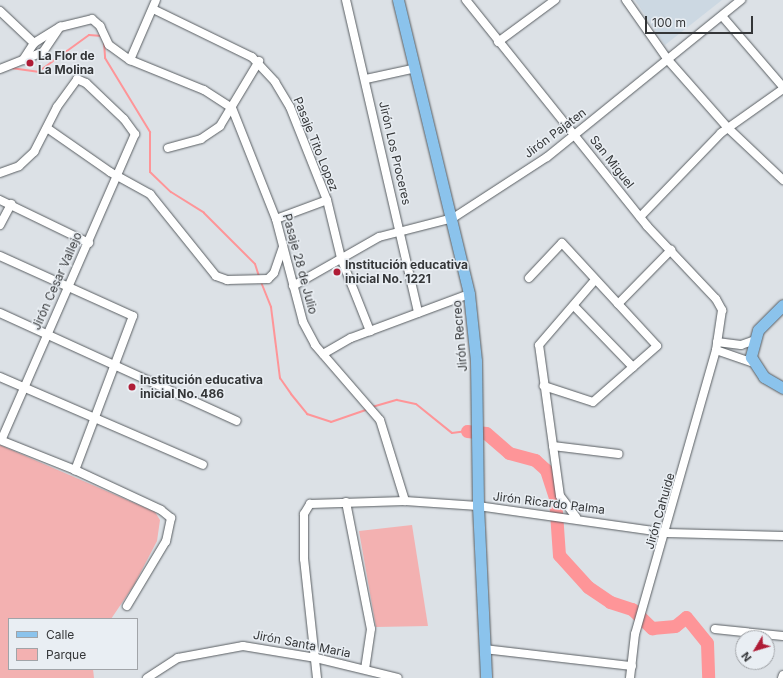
<!DOCTYPE html>
<meta charset="utf-8">
<style>
body{margin:0}
#map{position:relative;width:783px;height:678px;overflow:hidden;background:#dce1e6;font-family:Inter,sans-serif}
div>[style]{position:absolute}
.built>*{inset:0;background:#ccd8e2}
.green>*{inset:0;background:#f3b1b1}
.stream>*{height:2px;margin:-1px;padding:0 1px;transform-origin:1px;border-radius:1px;background:#fe9598}
.river>*{height:13px;margin:-6.5px;padding:0 6.5px;transform-origin:6.5px;border-radius:6.5px;background:#fe9598}
.roads{filter:drop-shadow(0 0 1px #595e62) drop-shadow(0 0 1px #595e62)}
.minor>*{height:8px;margin:-4px;padding:0 4px;transform-origin:4px;border-radius:4px;background:#fff}
.major>*{height:11px;margin:-5.5px;padding:0 5.5px;transform-origin:5.5px;border-radius:5.5px;background:#8bc3ec}
.dots>*{width:11px;height:11px;translate:-50% -50%;box-sizing:border-box;border:2px solid #e9eef3;border-radius:50%}
span{translate:-50% -50%;white-space:nowrap;text-align:center;line-height:1.15;-webkit-text-stroke:3px #e9eef3;paint-order:stroke}
.poi-label{font-size:12px;color:#343638;font-weight:700}
.left{translate:0 -50%;text-align:left}
.street-label{font-size:12px;color:#343638}
.legend{position:absolute;left:8px;top:618px;width:130px;height:52px;box-sizing:border-box;background:#e9eef3;border:1px solid #a1a4a8;margin:0;padding:5px 7px;list-style:none;font-size:12px;color:#343638}
.legend li{display:flex;align-items:center;gap:8px;height:20px}
.legend b{width:20px;border:1px solid #a1a4a8}
.north{position:absolute;left:735px;top:630px;width:40px;height:40px;box-sizing:border-box;background:#e9eef3;border:1px solid #a1a4a8;border-radius:50%;rotate:232deg;font-size:11px;font-weight:700;line-height:16px;text-align:center;color:#343638}
.north::after{content:'';display:block;margin:auto;width:14px;height:18px;background:#af1c36;clip-path:polygon(50% 0,100% 100%,50% 72%,0 100%)}
.scale{position:absolute;left:645px;top:16px;width:108px;height:18px;box-sizing:border-box;border:2px solid #343638;border-top:0;padding-left:5px;font-size:12px;line-height:14px;white-space:nowrap;color:#343638;-webkit-text-stroke:3px #e9eef3;paint-order:stroke}
</style>
<div id="map">
<div class="built">
<i style="clip-path:polygon(635px 0,722px 0,665px 45px)"></i>
</div>
<div class="green">
<i style="clip-path:polygon(0 445px,155px 512px,160px 520px,157px 541px,134px 585px,111px 619px,9px 619px,9px 669px,93px 669px,94px 678px,0 678px)"></i>
<i style="clip-path:polygon(412px 525px,428px 626px,376px 627px,359px 531px)"></i>
</div>
<div class="stream">
<i style="left:104px;top:42px;width:16px;rotate:86deg"></i>
<i style="left:105px;top:58px;width:87px;rotate:58.7deg"></i>
<i style="left:150px;top:132px;width:40px;rotate:90deg"></i>
<i style="left:150px;top:172px;width:29px;rotate:44deg"></i>
<i style="left:171px;top:192px;width:39px;rotate:32deg"></i>
<i style="left:204px;top:213px;width:72px;rotate:45deg"></i>
<i style="left:255px;top:264px;width:13px;rotate:72deg"></i>
<i style="left:11px;top:68px;width:27px;rotate:8deg"></i>
<i style="left:38px;top:72px;width:63px;rotate:-36deg"></i>
<i style="left:89px;top:35px;width:13px;rotate:4deg"></i>
<i style="left:261px;top:282px;width:27px;rotate:68deg"></i>
<i style="left:271px;top:307px;width:72px;rotate:82.8deg"></i>
<i style="left:280px;top:378px;width:19px;rotate:55deg"></i>
<i style="left:291px;top:394px;width:26px;rotate:51deg"></i>
<i style="left:307px;top:414px;width:25px;rotate:18deg"></i>
<i style="left:331px;top:422px;width:39px;rotate:-19deg"></i>
<i style="left:372px;top:407px;width:26px;rotate:-16deg"></i>
<i style="left:397px;top:400px;width:19px;rotate:12deg"></i>
<i style="left:416px;top:404px;width:46px;rotate:38.9deg"></i>
<i style="left:452px;top:433px;width:15px;rotate:-8deg"></i>
</div>
<div class="river">
<i style="left:467px;top:431px;width:19px;rotate:6deg"></i>
<i style="left:486px;top:433px;width:30px;rotate:41deg"></i>
<i style="left:509px;top:453px;width:27px;rotate:15deg"></i>
<i style="left:535px;top:460px;width:15px;rotate:42deg"></i>
<i style="left:546px;top:470px;width:29px;rotate:72deg"></i>
<i style="left:555px;top:498px;width:57px;rotate:86deg"></i>
<i style="left:559px;top:555px;width:43px;rotate:47.8deg"></i>
<i style="left:588px;top:587px;width:27px;rotate:34deg"></i>
<i style="left:610px;top:602px;width:23px;rotate:18deg"></i>
<i style="left:632px;top:609px;width:28px;rotate:44deg"></i>
<i style="left:652px;top:628px;width:23px;rotate:-5deg"></i>
<i style="left:675px;top:626px;width:14px;rotate:-39deg"></i>
<i style="left:686px;top:617px;width:33px;rotate:51deg"></i>
<i style="left:707px;top:643px;width:35px;rotate:88deg"></i>
</div>
<div class="roads">
<div class="minor">
<i style="left:346px;top:0;width:321px;rotate:77deg"></i>
<i style="left:466px;top:0;width:290px;rotate:51.3deg"></i>
<i style="left:647px;top:226px;width:100px;rotate:46.6deg"></i>
<i style="left:716px;top:299px;width:13px;rotate:61deg"></i>
<i style="left:722px;top:310px;width:40px;rotate:98.5deg"></i>
<i style="left:716px;top:350px;width:295px;rotate:105.9deg"></i>
<i style="left:635px;top:634px;width:44px;rotate:96.5deg"></i>
<i style="left:626px;top:0;width:73px;rotate:55deg"></i>
<i style="left:668px;top:60px;width:91px;rotate:48.6deg"></i>
<i style="left:728px;top:128px;width:76px;rotate:43.4deg"></i>
<i style="left:153px;top:9px;width:110px;rotate:25.9deg"></i>
<i style="left:252px;top:57px;width:34px;rotate:47deg"></i>
<i style="left:275px;top:82px;width:29px;rotate:59deg"></i>
<i style="left:290px;top:107px;width:100px;rotate:68.3deg"></i>
<i style="left:327px;top:200px;width:60px;rotate:76.4deg"></i>
<i style="left:341px;top:258px;width:79px;rotate:68.3deg"></i>
<i style="left:0;top:11px;width:47px;rotate:43.3deg"></i>
<i style="left:722px;top:16px;width:94px;rotate:49.3deg"></i>
<i style="left:498px;top:42px;width:71px;rotate:-36.4deg"></i>
<i style="left:23px;top:60px;width:20px;rotate:-57deg"></i>
<i style="left:34px;top:43px;width:31px;rotate:-32deg"></i>
<i style="left:60px;top:27px;width:33px;rotate:-14deg"></i>
<i style="left:92px;top:19px;width:11px;rotate:41deg"></i>
<i style="left:100px;top:26px;width:21px;rotate:65deg"></i>
<i style="left:109px;top:45px;width:26px;rotate:36deg"></i>
<i style="left:130px;top:60px;width:80px;rotate:22.1deg"></i>
<i style="left:204px;top:90px;width:33px;rotate:33deg"></i>
<i style="left:232px;top:108px;width:119px;rotate:68.4deg"></i>
<i style="left:276px;top:219px;width:106px;rotate:75.3deg"></i>
<i style="left:303px;top:322px;width:26px;rotate:62deg"></i>
<i style="left:315px;top:345px;width:99px;rotate:49.1deg"></i>
<i style="left:380px;top:420px;width:85px;rotate:72.8deg"></i>
<i style="left:130px;top:60px;width:65px;rotate:-66.6deg"></i>
<i style="left:0;top:69px;width:46px;rotate:-21.6deg"></i>
<i style="left:43px;top:52px;width:29px;rotate:-56deg"></i>
<i style="left:366px;top:79px;width:51px;rotate:-12.4deg"></i>
<i style="left:47px;top:128px;width:77px;rotate:34.9deg"></i>
<i style="left:110px;top:172px;width:46px;rotate:28.8deg"></i>
<i style="left:150px;top:194px;width:105px;rotate:51.2deg"></i>
<i style="left:216px;top:276px;width:12px;rotate:20deg"></i>
<i style="left:227px;top:280px;width:41px;rotate:-1.4deg"></i>
<i style="left:268px;top:279px;width:8px;rotate:-45deg"></i>
<i style="left:274px;top:273px;width:28px;rotate:-71deg"></i>
<i style="left:168px;top:148px;width:34px;rotate:-15deg"></i>
<i style="left:201px;top:139px;width:23px;rotate:-34deg"></i>
<i style="left:220px;top:126px;width:76px;rotate:-59deg"></i>
<i style="left:0;top:173px;width:20px;rotate:-20deg"></i>
<i style="left:19px;top:166px;width:21px;rotate:-43deg"></i>
<i style="left:34px;top:152px;width:51px;rotate:-62.9deg"></i>
<i style="left:57px;top:107px;width:34px;rotate:-54deg"></i>
<i style="left:77px;top:79px;width:10px;rotate:24deg"></i>
<i style="left:86px;top:83px;width:52px;rotate:43.5deg"></i>
<i style="left:124px;top:119px;width:19px;rotate:54deg"></i>
<i style="left:135px;top:134px;width:334px;rotate:113.6deg"></i>
<i style="left:0;top:200px;width:99px;rotate:25.8deg"></i>
<i style="left:640px;top:217px;width:117px;rotate:-46deg"></i>
<i style="left:721px;top:133px;width:76px;rotate:-35.4deg"></i>
<i style="left:276px;top:219px;width:54px;rotate:-20.4deg"></i>
<i style="left:0;top:225px;width:24px;rotate:-62deg"></i>
<i style="left:0;top:256px;width:146px;rotate:24.3deg"></i>
<i style="left:133px;top:316px;width:165px;rotate:110.6deg"></i>
<i style="left:529px;top:278px;width:48px;rotate:-46.7deg"></i>
<i style="left:562px;top:243px;width:140px;rotate:47.3deg"></i>
<i style="left:657px;top:346px;width:85px;rotate:138.8deg"></i>
<i style="left:593px;top:402px;width:52px;rotate:-161.9deg"></i>
<i style="left:293px;top:286px;width:99px;rotate:-29.7deg"></i>
<i style="left:379px;top:237px;width:76px;rotate:-14.4deg"></i>
<i style="left:453px;top:218px;width:112px;rotate:-33deg"></i>
<i style="left:547px;top:157px;width:250px;rotate:-39deg"></i>
<i style="left:618px;top:304px;width:76px;rotate:-45.5deg"></i>
<i style="left:574px;top:306px;width:85px;rotate:46deg"></i>
<i style="left:0;top:313px;width:260px;rotate:24.5deg"></i>
<i style="left:717px;top:342px;width:24px;rotate:7deg"></i>
<i style="left:741px;top:345px;width:12px;rotate:-20deg"></i>
<i style="left:716px;top:350px;width:39px;rotate:19deg"></i>
<i style="left:323px;top:354px;width:32px;rotate:-30deg"></i>
<i style="left:351px;top:338px;width:126px;rotate:-20.4deg"></i>
<i style="left:0;top:377px;width:221px;rotate:23.4deg"></i>
<i style="left:0;top:440px;width:81px;rotate:21.8deg"></i>
<i style="left:75px;top:470px;width:95px;rotate:24.9deg"></i>
<i style="left:161px;top:510px;width:13px;rotate:39deg"></i>
<i style="left:171px;top:518px;width:24px;rotate:102deg"></i>
<i style="left:166px;top:541px;width:76px;rotate:121deg"></i>
<i style="left:553px;top:446px;width:66px;rotate:6.9deg"></i>
<i style="left:346px;top:502px;width:129px;rotate:78.9deg"></i>
<i style="left:371px;top:629px;width:40px;rotate:98.5deg"></i>
<i style="left:576px;top:517px;width:26px;rotate:-127deg"></i>
<i style="left:560px;top:496px;width:152px;rotate:-97.9deg"></i>
<i style="left:539px;top:345px;width:86px;rotate:-49.3deg"></i>
<i style="left:715px;top:629px;width:68px;rotate:5.9deg"></i>
<i style="left:484px;top:649px;width:149px;rotate:6.6deg"></i>
<i style="left:147px;top:678px;width:37px;rotate:-33deg"></i>
<i style="left:178px;top:658px;width:66px;rotate:-10.5deg"></i>
<i style="left:243px;top:646px;width:74px;rotate:9.3deg"></i>
<i style="left:316px;top:658px;width:84px;rotate:13.7deg"></i>
<i style="left:317px;top:678px;width:120px;rotate:-96.2deg"></i>
<i style="left:304px;top:559px;width:45px;rotate:-90deg"></i>
<i style="left:304px;top:514px;width:12px;rotate:-59deg"></i>
<i style="left:310px;top:504px;width:95px;rotate:-1.8deg"></i>
<i style="left:405px;top:501px;width:73px;rotate:3.9deg"></i>
<i style="left:478px;top:506px;width:191px;rotate:8.1deg"></i>
<i style="left:667px;top:533px;width:116px;rotate:1.5deg"></i>
<i style="left:782px;top:678px;width:3px;rotate:-72deg"></i>
</div>
<div class="major">
<i style="left:398px;top:0;width:302px;rotate:76.4deg"></i>
<i style="left:469px;top:294px;width:67px;rotate:84deg"></i>
<i style="left:476px;top:361px;width:145px;rotate:89.2deg"></i>
<i style="left:478px;top:506px;width:172px;rotate:87.3deg"></i>
<i style="left:783px;top:305px;width:35px;rotate:135deg"></i>
<i style="left:758px;top:330px;width:28px;rotate:105deg"></i>
<i style="left:751px;top:357px;width:24px;rotate:57deg"></i>
<i style="left:764px;top:377px;width:22px;rotate:30deg"></i>
</div>
</div>
<div class="dots">
<i style="left:30px;top:63px;background:#af1c36"></i>
<i style="left:337px;top:272px;background:#af1c36"></i>
<i style="left:132px;top:387px;background:#af1c36"></i>
</div>
<div class="poi-label">
<span class="left" style="left:38px;top:63px">La Flor de<br>La Molina</span>
<span class="left" style="left:345px;top:272px">Institución educativa<br>inicial No. 1221</span>
<span class="left" style="left:140px;top:387px">Institución educativa<br>inicial No. 486</span>
</div>
<div class="street-label">
<span style="left:555px;top:133px;rotate:-37deg">Jirón Pajaten</span>
<span style="left:316px;top:144px;rotate:68deg">Pasaje Tito Lopez</span>
<span style="left:395px;top:153px;rotate:77deg">Jirón Los Proceres</span>
<span style="left:612px;top:162px;rotate:52deg">San Miguel</span>
<span style="left:300px;top:264px;rotate:75deg">Pasaje 28 de Julio</span>
<span style="left:57px;top:281px;rotate:-66deg">Jirón Cesar Vallejo</span>
<span style="left:460px;top:336px;rotate:-95deg">Jirón Recreo</span>
<span style="left:549px;top:503px;rotate:7deg">Jirón Ricardo Palma</span>
<span style="left:660px;top:511px;rotate:-74deg">Jirón Cahuide</span>
<span style="left:302px;top:644px;rotate:11deg">Jirón Santa Maria</span>
</div>
<ul class="legend">
<li><b style="height:5px;background:#8bc3ec"></b>Calle</li>
<li><b style="height:11px;background:#f3b1b1"></b>Parque</li>
</ul>
<div class="north">N</div>
<div class="scale">100 m</div>
</div>
